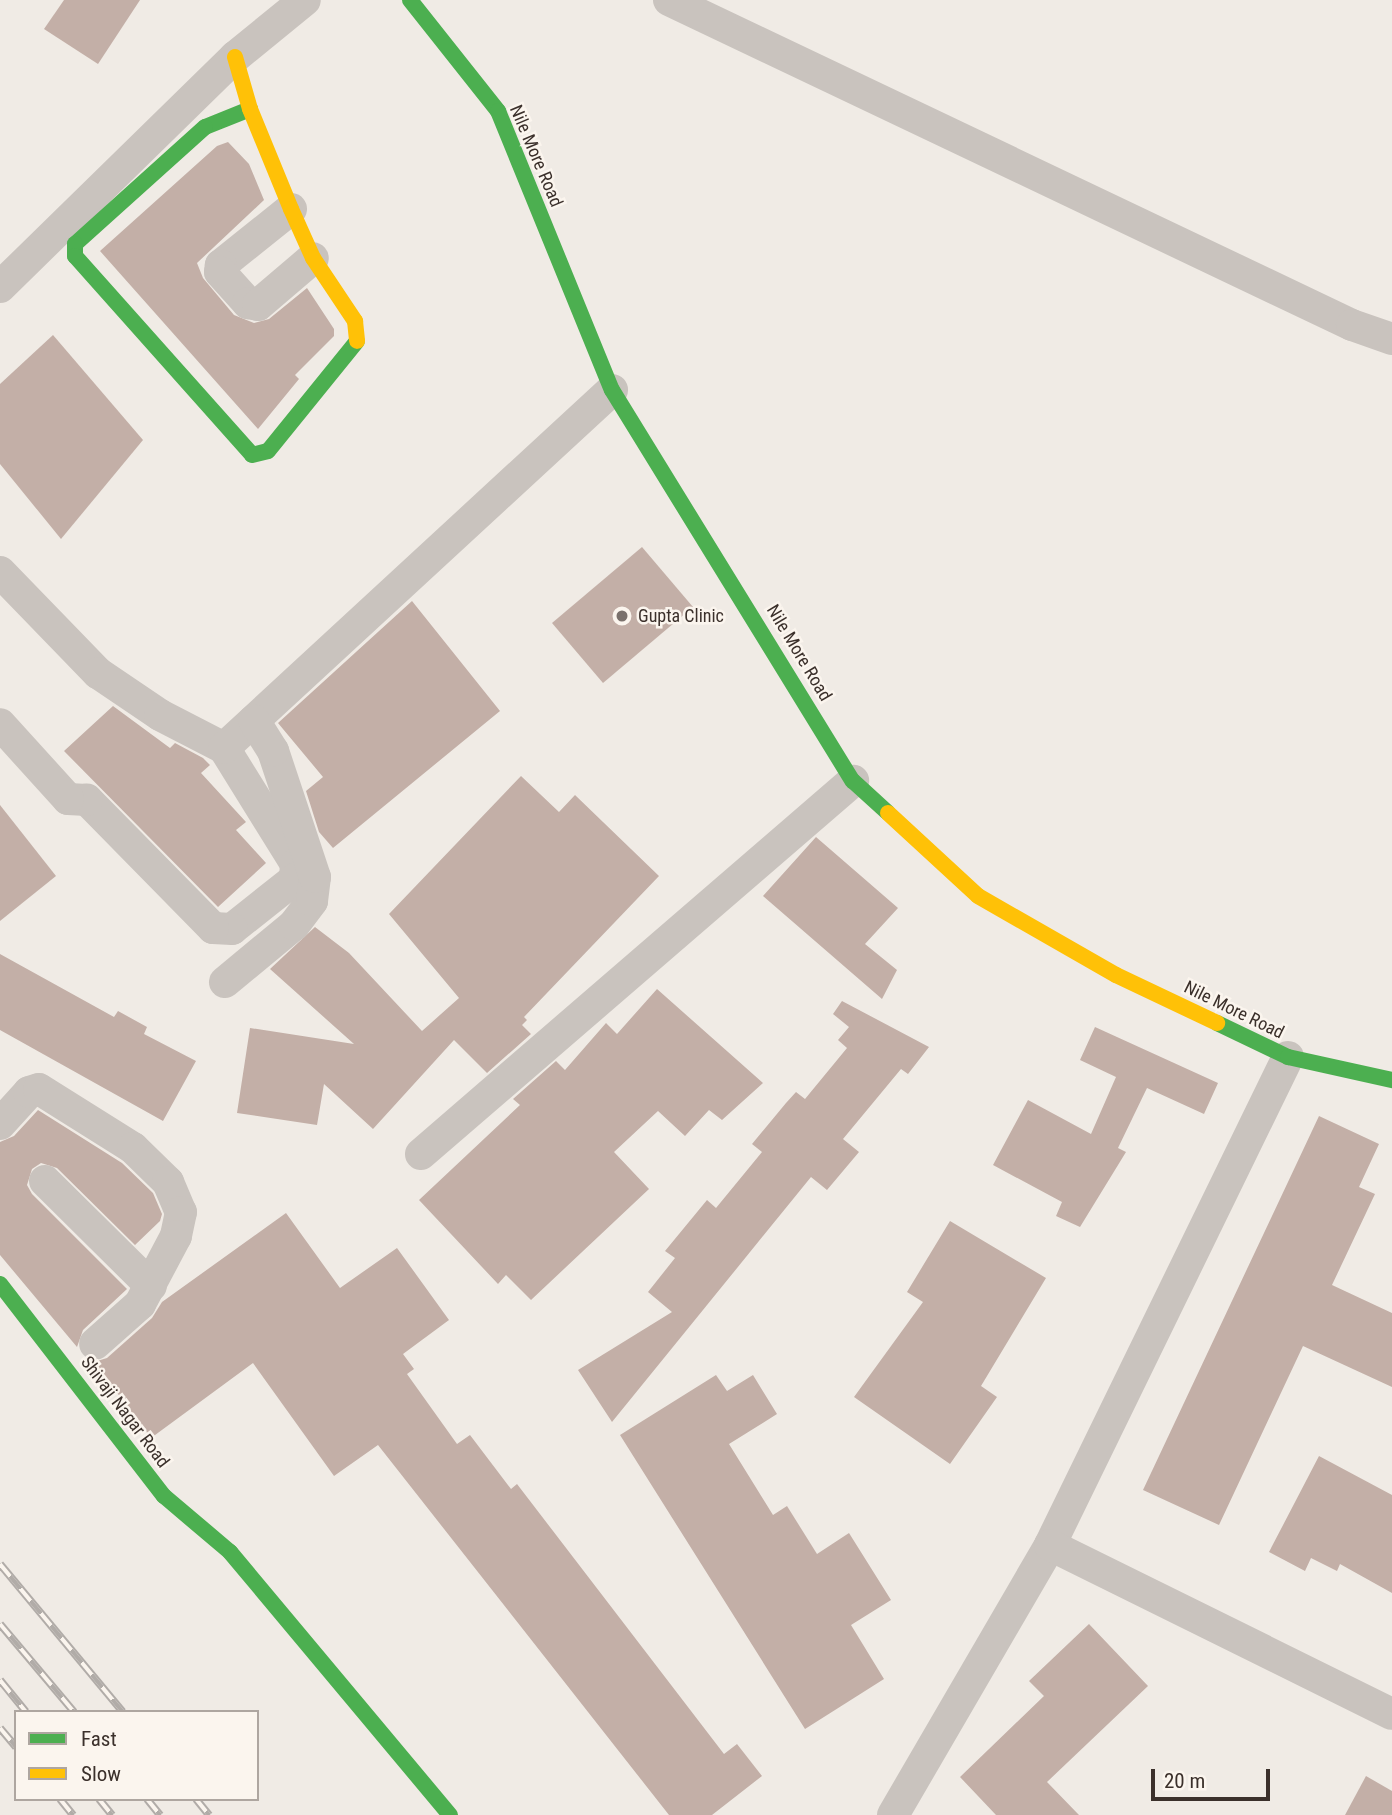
<!DOCTYPE html>
<style>
body{margin:0}
#map{position:relative;width:1392px;height:1815px;overflow:hidden;background:#f0ebe5;font-family:"Roboto Condensed",sans-serif}
div>[style]{position:absolute}
.building>*{inset:0;background:#c3afa7}
.street>*{height:32px;margin:-16px;padding:0 16px;transform-origin:16px;border-radius:16px;background:#c9c3be}
.fast>*{height:16px;margin:-8px;padding:0 8px;transform-origin:8px;border-radius:8px;background:#4caf50}
.slow>*{height:16px;margin:-8px;padding:0 8px;transform-origin:8px;border-radius:8px;background:#ffc107}
.rail>*{height:8px;margin-top:-4px;transform-origin:0;background:repeating-linear-gradient(90deg,#fbf5ee 0 16px,#b1aca8 0 32px);box-sizing:border-box;border-block:2px solid #b1aca8}
.dots>*{width:19px;height:19px;translate:-50% -50%;box-sizing:border-box;border:4px solid #fbf5ee;border-radius:50%}
span{translate:-50% -50%;white-space:nowrap;text-align:center;line-height:1.15;-webkit-text-stroke:5px #fbf5ee;paint-order:stroke}
.street-label{font-size:18px;color:#3b302b}
.poi-label{font-size:18px;color:#3b302b}
.left{translate:0 -50%;text-align:left}
.legend{position:absolute;left:14px;top:1710px;width:245px;height:91px;box-sizing:border-box;background:#fbf5ee;border:2px solid #aea6a0;margin:0;padding:9px 12px;list-style:none;font-size:21px;color:#3b302b}
.legend li{display:flex;align-items:center;gap:14px;height:35px}
.legend b{width:35px;border:2px solid #aea6a0}
.scale{position:absolute;left:1151px;top:1769px;width:119px;height:32px;box-sizing:border-box;border:4px solid #3b302b;border-top:0;padding-left:9px;font-size:21px;line-height:24px;white-space:nowrap;color:#3b302b;-webkit-text-stroke:5px #fbf5ee;paint-order:stroke}
</style>
<div id="map">
<div class="building">
<i style="clip-path:polygon(64px 0,140px 0,98px 64px,44px 29px)"></i>
<i style="clip-path:polygon(228px 142px,249px 164px,264px 200px,197px 263px,203px 278px,234px 315px,254px 323px,269px 319px,307px 288px,334px 329px,334px 336px,295px 375px,299px 379px,258px 429px,100px 251px,217px 146px)"></i>
<i style="clip-path:polygon(53px 335px,143px 440px,61px 539px,0 464px,0 384px)"></i>
<i style="clip-path:polygon(642px 547px,693px 607px,603px 683px,552px 623px)"></i>
<i style="clip-path:polygon(412px 601px,500px 711px,333px 848px,319px 832px,306px 791px,323px 777px,278px 723px)"></i>
<i style="clip-path:polygon(113px 706px,170px 748px,175px 743px,203px 758px,210px 765px,201px 773px,246px 822px,236px 830px,266px 863px,218px 907px,64px 751px)"></i>
<i style="clip-path:polygon(521px 776px,559px 812px,575px 795px,659px 876px,524px 1017px,527px 1020px,522px 1025px,531px 1034px,487px 1073px,454px 1040px,373px 1129px,324px 1084px,317px 1125px,237px 1113px,250px 1028px,354px 1044px,270px 969px,315px 927px,349px 953px,422px 1031px,459px 998px,389px 914px)"></i>
<i style="clip-path:polygon(0 805px,56px 876px,0 921px)"></i>
<i style="clip-path:polygon(816px 837px,898px 908px,865px 944px,897px 970px,882px 999px,763px 896px)"></i>
<i style="clip-path:polygon(0 954px,114px 1017px,118px 1011px,147px 1027px,144px 1034px,196px 1061px,163px 1121px,0 1030px)"></i>
<i style="clip-path:polygon(657px 989px,763px 1083px,722px 1120px,709px 1110px,685px 1136px,658px 1111px,614px 1152px,649px 1189px,531px 1300px,506px 1275px,498px 1284px,419px 1200px,520px 1105px,513px 1099px,556px 1061px,565px 1070px,606px 1023px,617px 1034px)"></i>
<i style="clip-path:polygon(842px 1001px,929px 1047px,908px 1074px,901px 1069px,843px 1139px,859px 1152px,827px 1190px,811px 1177px,612px 1422px,578px 1370px,672px 1312px,648px 1292px,675px 1258px,665px 1251px,707px 1200px,716px 1208px,762px 1152px,752px 1144px,786px 1103px,796px 1092px,805px 1099px,847px 1048px,838px 1040px,849px 1027px,833px 1014px)"></i>
<i style="clip-path:polygon(1095px 1027px,1218px 1083px,1204px 1114px,1147px 1088px,1118px 1148px,1126px 1152px,1080px 1227px,1056px 1216px,1062px 1202px,993px 1165px,1028px 1100px,1091px 1134px,1116px 1077px,1080px 1060px)"></i>
<i style="clip-path:polygon(38px 1110px,122px 1163px,153px 1193px,162px 1214px,160px 1221px,135px 1245px,57px 1168px,41px 1163px,32px 1169px,27px 1185px,32px 1194px,127px 1289px,83px 1330px,77px 1347px,0 1255px,0 1142px,14px 1136px)"></i>
<i style="clip-path:polygon(1319px 1116px,1379px 1144px,1359px 1187px,1375px 1194px,1332px 1285px,1392px 1313px,1392px 1387px,1303px 1346px,1219px 1525px,1143px 1490px)"></i>
<i style="clip-path:polygon(286px 1213px,340px 1288px,397px 1248px,449px 1320px,403px 1354px,414px 1369px,407px 1374px,457px 1444px,470px 1435px,511px 1489px,517px 1484px,724px 1754px,737px 1744px,762px 1776px,712px 1815px,669px 1815px,378px 1445px,334px 1476px,253px 1363px,151px 1438px,94px 1362px,107px 1358px,152px 1318px,162px 1302px)"></i>
<i style="clip-path:polygon(950px 1221px,1046px 1278px,981px 1386px,997px 1397px,950px 1464px,854px 1397px,923px 1302px,907px 1292px)"></i>
<i style="clip-path:polygon(716px 1375px,727px 1391px,753px 1375px,777px 1414px,729px 1444px,773px 1515px,787px 1506px,817px 1554px,849px 1533px,891px 1600px,851px 1625px,884px 1679px,805px 1729px,620px 1435px)"></i>
<i style="clip-path:polygon(1319px 1456px,1392px 1495px,1392px 1593px,1340px 1564px,1337px 1571px,1311px 1558px,1305px 1571px,1269px 1552px)"></i>
<i style="clip-path:polygon(1089px 1624px,1148px 1686px,1047px 1782px,1079px 1815px,996px 1815px,960px 1777px,1044px 1696px,1029px 1681px)"></i>
<i style="clip-path:polygon(1366px 1776px,1392px 1791px,1392px 1815px,1345px 1815px)"></i>
</div>
<div class="street">
<i style="left:669px;top:0;width:756px;rotate:25.45deg"></i>
<i style="left:1352px;top:325px;width:42px;rotate:19.3deg"></i>
<i style="left:291px;top:209px;width:90px;rotate:141.3deg"></i>
<i style="left:221px;top:265px;width:7px;rotate:98deg"></i>
<i style="left:220px;top:272px;width:42px;rotate:47.9deg"></i>
<i style="left:248px;top:303px;width:10px;rotate:11deg"></i>
<i style="left:258px;top:305px;width:72px;rotate:-40.5deg"></i>
<i style="left:0;top:287px;width:329px;rotate:-44.4deg"></i>
<i style="left:235px;top:57px;width:90px;rotate:-39.2deg"></i>
<i style="left:0;top:572px;width:141px;rotate:45.9deg"></i>
<i style="left:98px;top:673px;width:75px;rotate:34.1deg"></i>
<i style="left:160px;top:715px;width:72px;rotate:27.3deg"></i>
<i style="left:224px;top:748px;width:137px;rotate:58.2deg"></i>
<i style="left:296px;top:864px;width:15px;rotate:94deg"></i>
<i style="left:295px;top:879px;width:80px;rotate:141.6deg"></i>
<i style="left:232px;top:929px;width:19px;rotate:-177deg"></i>
<i style="left:213px;top:928px;width:180px;rotate:-134.5deg"></i>
<i style="left:87px;top:800px;width:19px;rotate:-177deg"></i>
<i style="left:68px;top:799px;width:101px;rotate:-132.2deg"></i>
<i style="left:224px;top:748px;width:528px;rotate:-42.7deg"></i>
<i style="left:225px;top:982px;width:89px;rotate:-39.6deg"></i>
<i style="left:294px;top:925px;width:30px;rotate:-53deg"></i>
<i style="left:312px;top:901px;width:24px;rotate:-83deg"></i>
<i style="left:315px;top:877px;width:133px;rotate:-108.4deg"></i>
<i style="left:273px;top:751px;width:36px;rotate:-122deg"></i>
<i style="left:0;top:1124px;width:43px;rotate:-47.8deg"></i>
<i style="left:29px;top:1092px;width:10px;rotate:-17deg"></i>
<i style="left:39px;top:1089px;width:111px;rotate:32.1deg"></i>
<i style="left:133px;top:1148px;width:49px;rotate:44.2deg"></i>
<i style="left:168px;top:1182px;width:33px;rotate:67deg"></i>
<i style="left:181px;top:1212px;width:25px;rotate:102deg"></i>
<i style="left:176px;top:1236px;width:77px;rotate:117.9deg"></i>
<i style="left:140px;top:1304px;width:60px;rotate:138.4deg"></i>
<i style="left:421px;top:1154px;width:571px;rotate:-40.81deg"></i>
<i style="left:45px;top:1181px;width:149px;rotate:44.7deg"></i>
<i style="left:1050px;top:1545px;width:543px;rotate:-64deg"></i>
<i style="left:893px;top:1815px;width:312px;rotate:-59.8deg"></i>
<i style="left:1050px;top:1545px;width:381px;rotate:26.3deg"></i>
</div>
<div class="fast">
<i style="left:410px;top:0;width:142px;rotate:51.6deg"></i>
<i style="left:498px;top:111px;width:301px;rotate:67.8deg"></i>
<i style="left:612px;top:390px;width:459px;rotate:58.4deg"></i>
<i style="left:853px;top:781px;width:47px;rotate:42.4deg"></i>
<i style="left:250px;top:109px;width:48px;rotate:158.2deg"></i>
<i style="left:205px;top:127px;width:175px;rotate:138deg"></i>
<i style="left:75px;top:244px;width:12px;rotate:90deg"></i>
<i style="left:75px;top:256px;width:266px;rotate:48.3deg"></i>
<i style="left:252px;top:455px;width:16px;rotate:-14deg"></i>
<i style="left:268px;top:451px;width:141px;rotate:-51deg"></i>
<i style="left:1217px;top:1023px;width:79px;rotate:25.6deg"></i>
<i style="left:1288px;top:1057px;width:107px;rotate:12.5deg"></i>
<i style="left:0;top:1284px;width:268px;rotate:52.3deg"></i>
<i style="left:164px;top:1496px;width:87px;rotate:40.3deg"></i>
<i style="left:230px;top:1552px;width:343px;rotate:50.1deg"></i>
</div>
<div class="slow">
<i style="left:235px;top:57px;width:54px;rotate:73.9deg"></i>
<i style="left:250px;top:109px;width:108px;rotate:67.7deg"></i>
<i style="left:291px;top:209px;width:54px;rotate:65.8deg"></i>
<i style="left:313px;top:258px;width:76px;rotate:56.3deg"></i>
<i style="left:355px;top:321px;width:20px;rotate:84deg"></i>
<i style="left:888px;top:813px;width:122px;rotate:42.7deg"></i>
<i style="left:978px;top:896px;width:159px;rotate:29.8deg"></i>
<i style="left:1116px;top:975px;width:112px;rotate:25.4deg"></i>
</div>
<div class="rail">
<i style="left:0;top:1564px;width:192px;rotate:50.3deg"></i>
<i style="left:0;top:1624px;width:115px;rotate:49.9deg"></i>
<i style="left:0;top:1680px;width:41px;rotate:50.9deg"></i>
<i style="left:0;top:1728px;width:25px;rotate:50deg"></i>
<i style="left:60px;top:1799px;width:21px;rotate:51deg"></i>
<i style="left:99px;top:1799px;width:21px;rotate:51deg"></i>
<i style="left:147px;top:1799px;width:21px;rotate:51deg"></i>
<i style="left:196px;top:1799px;width:21px;rotate:51deg"></i>
</div>
<div class="dots">
<i style="left:622px;top:616px;background:#7a716c"></i>
</div>
<div class="street-label">
<span style="left:536px;top:156px;rotate:67deg">Nile More Road</span>
<span style="left:799px;top:653px;rotate:59deg">Nile More Road</span>
<span style="left:1234px;top:1010px;rotate:26deg">Nile More Road</span>
<span style="left:125px;top:1412px;rotate:53deg">Shivaji Nagar Road</span>
</div>
<div class="poi-label">
<span class="left" style="left:638px;top:616px">Gupta Clinic</span>
</div>
<ul class="legend">
<li><b style="height:9px;background:#4caf50"></b>Fast</li>
<li><b style="height:9px;background:#ffc107"></b>Slow</li>
</ul>
<div class="scale">20 m</div>
</div>
